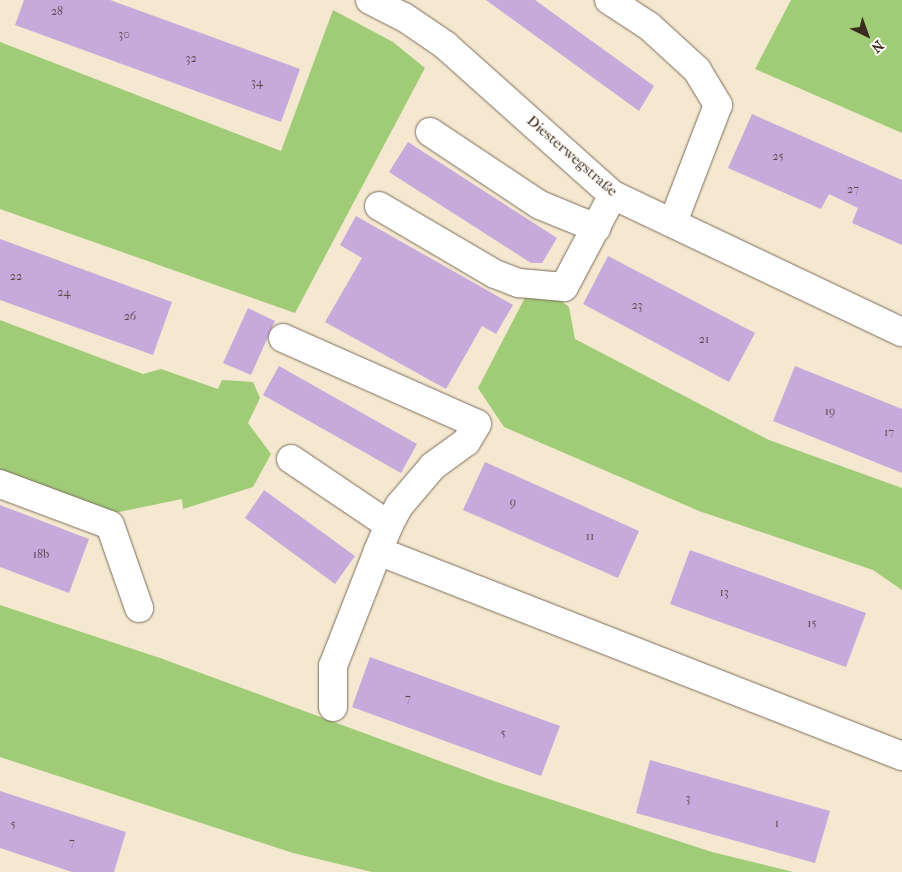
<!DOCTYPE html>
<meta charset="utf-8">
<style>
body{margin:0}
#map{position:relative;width:902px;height:872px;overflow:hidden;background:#f4e8d0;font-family:"IM FELL French Canon",serif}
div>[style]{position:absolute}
.green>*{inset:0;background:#a0cb77}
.building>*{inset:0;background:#c6aadc}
.roads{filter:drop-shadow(0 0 1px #7c6c5c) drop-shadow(0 0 1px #7c6c5c)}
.minor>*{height:28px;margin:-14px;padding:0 14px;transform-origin:14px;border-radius:14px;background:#fff}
span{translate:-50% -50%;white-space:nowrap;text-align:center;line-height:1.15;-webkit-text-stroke:4px #fdfcf7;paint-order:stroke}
.number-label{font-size:12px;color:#5e4a4e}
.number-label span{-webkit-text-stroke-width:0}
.street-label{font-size:15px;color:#3b2a1e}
.north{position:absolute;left:842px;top:10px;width:50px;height:50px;-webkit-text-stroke:4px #fdfcf7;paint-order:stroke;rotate:138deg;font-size:14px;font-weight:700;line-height:20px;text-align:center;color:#3b2a1e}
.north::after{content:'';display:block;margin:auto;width:18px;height:22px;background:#3b2a1e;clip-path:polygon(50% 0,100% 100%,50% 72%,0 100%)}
</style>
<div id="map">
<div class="green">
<i style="clip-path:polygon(791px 0,902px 0,902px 133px,755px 69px)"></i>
<i style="clip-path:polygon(333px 10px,393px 42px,425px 68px,295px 313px,0 209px,0 42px,281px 151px)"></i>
<i style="clip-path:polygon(529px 290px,553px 294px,569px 307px,575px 339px,769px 440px,902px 488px,902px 590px,873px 570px,699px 511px,504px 427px,478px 388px)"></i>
<i style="clip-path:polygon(0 320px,143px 374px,161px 369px,218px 389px,222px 380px,253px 382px,260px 398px,248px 423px,271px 454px,253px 487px,183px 509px,182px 499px,109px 514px,0 472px)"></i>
<i style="clip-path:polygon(0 605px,160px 658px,494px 781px,712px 852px,793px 872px,372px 872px,293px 853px,0 757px)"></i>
</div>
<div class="building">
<i style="clip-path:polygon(24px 0,110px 0,300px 69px,281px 122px,15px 25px)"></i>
<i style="clip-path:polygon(486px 0,535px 0,654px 86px,639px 111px)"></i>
<i style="clip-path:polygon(752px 114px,902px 180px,902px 245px,852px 223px,858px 208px,829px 194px,821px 209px,728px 168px)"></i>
<i style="clip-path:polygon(408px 142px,557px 238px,542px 263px,531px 263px,389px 172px)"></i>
<i style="clip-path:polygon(356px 216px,513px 305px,496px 334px,482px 326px,446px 389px,325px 322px,362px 258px,340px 245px)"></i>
<i style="clip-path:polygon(0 239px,172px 302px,153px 355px,0 300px)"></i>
<i style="clip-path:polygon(608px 256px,755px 333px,729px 382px,583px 304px)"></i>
<i style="clip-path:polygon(248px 308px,275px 321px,251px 375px,223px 363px)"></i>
<i style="clip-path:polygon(279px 366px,417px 444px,401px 473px,263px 395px)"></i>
<i style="clip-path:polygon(795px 366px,902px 409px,902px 473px,773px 421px)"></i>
<i style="clip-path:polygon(485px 462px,639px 531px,618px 578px,463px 510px)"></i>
<i style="clip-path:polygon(264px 490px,355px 556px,335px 584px,245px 518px)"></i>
<i style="clip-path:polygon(0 505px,89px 539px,69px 593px,0 567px)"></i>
<i style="clip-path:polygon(690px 550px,866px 613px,846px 667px,670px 604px)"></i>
<i style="clip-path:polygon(370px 657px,560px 726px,541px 776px,352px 707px)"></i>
<i style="clip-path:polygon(650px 760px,830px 811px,815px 863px,636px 813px)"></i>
<i style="clip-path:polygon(0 791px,126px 832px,114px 872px,72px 872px,0 848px)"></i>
</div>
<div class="roads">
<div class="minor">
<i style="left:370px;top:0;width:38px;rotate:27deg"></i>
<i style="left:404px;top:17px;width:50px;rotate:34.3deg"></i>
<i style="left:445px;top:45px;width:225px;rotate:41.8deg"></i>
<i style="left:613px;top:195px;width:320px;rotate:25.4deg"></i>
<i style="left:609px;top:0;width:48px;rotate:33deg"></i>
<i style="left:649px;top:26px;width:65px;rotate:42.5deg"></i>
<i style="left:697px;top:70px;width:41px;rotate:59deg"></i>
<i style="left:718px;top:105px;width:125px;rotate:111deg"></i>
<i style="left:430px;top:132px;width:132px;rotate:33.6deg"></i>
<i style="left:540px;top:205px;width:61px;rotate:22.3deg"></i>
<i style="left:379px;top:206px;width:134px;rotate:30.4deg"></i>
<i style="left:495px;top:274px;width:26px;rotate:21deg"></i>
<i style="left:519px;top:283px;width:45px;rotate:5.1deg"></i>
<i style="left:564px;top:287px;width:104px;rotate:-62deg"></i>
<i style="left:283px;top:338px;width:212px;rotate:23.9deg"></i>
<i style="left:477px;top:424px;width:21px;rotate:121deg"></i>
<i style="left:466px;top:442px;width:41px;rotate:144deg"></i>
<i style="left:433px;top:466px;width:52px;rotate:130.4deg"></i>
<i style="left:399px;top:506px;width:21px;rotate:118deg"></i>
<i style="left:291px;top:459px;width:118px;rotate:34deg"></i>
<i style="left:389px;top:525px;width:28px;rotate:113deg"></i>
<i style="left:378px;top:551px;width:563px;rotate:21.37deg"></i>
<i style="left:0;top:484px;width:117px;rotate:20.4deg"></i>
<i style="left:110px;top:525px;width:88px;rotate:70.7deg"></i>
<i style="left:333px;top:707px;width:41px;rotate:-90deg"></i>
<i style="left:333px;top:666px;width:123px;rotate:-68.6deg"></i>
</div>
</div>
<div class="number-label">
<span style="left:57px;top:12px">28</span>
<span style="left:124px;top:35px">30</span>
<span style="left:191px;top:59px">32</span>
<span style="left:257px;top:83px">34</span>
<span style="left:778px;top:157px">25</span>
<span style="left:853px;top:190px">27</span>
<span style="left:16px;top:277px">22</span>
<span style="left:64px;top:293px">24</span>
<span style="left:637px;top:306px">23</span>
<span style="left:130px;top:317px">26</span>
<span style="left:704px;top:340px">21</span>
<span style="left:830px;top:412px">19</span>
<span style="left:889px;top:433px">17</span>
<span style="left:513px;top:503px">9</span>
<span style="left:590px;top:537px">11</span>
<span style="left:41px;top:555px">18b</span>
<span style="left:724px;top:593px">13</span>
<span style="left:812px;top:624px">15</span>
<span style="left:408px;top:699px">7</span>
<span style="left:503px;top:734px">5</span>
<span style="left:688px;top:799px">3</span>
<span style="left:777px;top:824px">1</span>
<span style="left:13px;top:825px">5</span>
<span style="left:72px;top:843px">7</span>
</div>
<div class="street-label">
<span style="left:572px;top:156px;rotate:41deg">Diesterwegstraße</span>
</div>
<div class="north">N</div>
</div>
